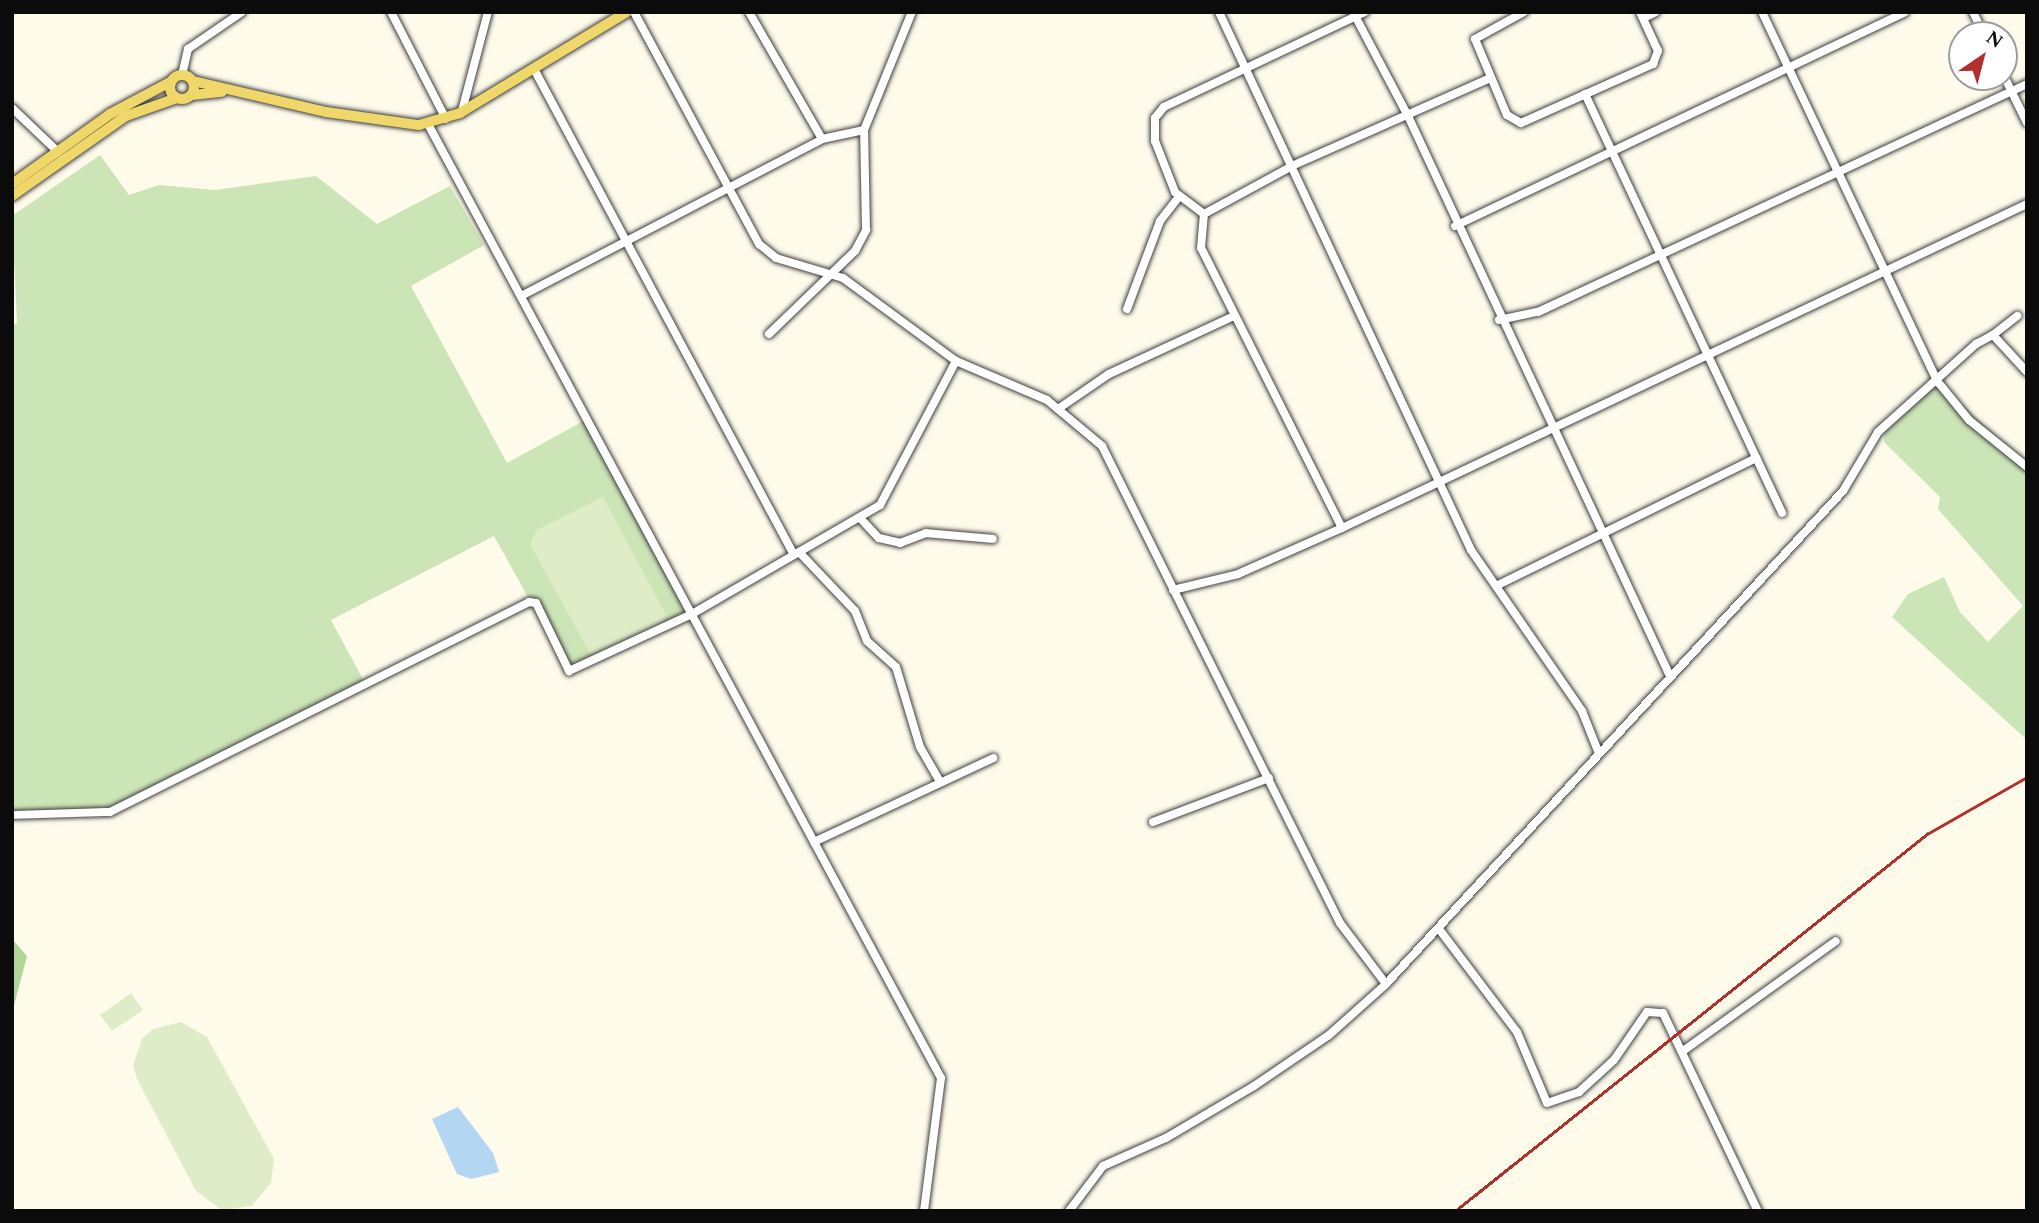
<!DOCTYPE html>
<style>
body{margin:0}
#map{position:relative;width:2039px;height:1223px;overflow:hidden;background:#fefbeb;font-family:Spectral,serif}
div>[style]{position:absolute}
.green>*{inset:0;background:#cce5b7}
.forest>*{inset:0;background:#afd598}
.pitch>*{inset:0;background:#deedc8}
.water>*{inset:0;background:#b3d6f2}
.roads{filter:drop-shadow(0 0 2px #3e3e3e) drop-shadow(0 0 2px #3e3e3e)}
.minor>*{height:8px;margin:-4px;padding:0 4px;transform-origin:4px;border-radius:4px;background:#fff}
.major>*{height:10px;margin:-5px;padding:0 5px;transform-origin:5px;border-radius:5px;background:#efd869}
.major>.ring{margin:-5px;padding:0;box-sizing:content-box;background:none;border:10px solid #efd869;border-radius:50%}
.rail>*{height:2.5px;margin:-1.25px;padding:0 1.25px;transform-origin:1.25px;border-radius:1.25px;background:#b1302d}
span{translate:-50% -50%;white-space:nowrap;text-align:center;line-height:1.15;-webkit-text-stroke:7px #fff;paint-order:stroke}
.frame{position:absolute;inset:0;border:14px solid #0b0b0b;pointer-events:none}
.north{position:absolute;left:1948px;top:21px;width:70px;height:70px;box-sizing:border-box;background:#fff;border:2px solid #9d9d9d;border-radius:50%;rotate:35deg;font-size:19px;font-weight:700;line-height:28px;text-align:center;color:#0b0b0b}
.north::after{content:'';display:block;margin:auto;width:24px;height:32px;background:#b1302d;clip-path:polygon(50% 0,100% 100%,50% 72%,0 100%)}
</style>
<div id="map">
<div class="green">
<i style="clip-path:polygon(100px 155px,129px 195px,159px 185px,215px 190px,316px 176px,377px 224px,450px 186px,484px 245px,411px 286px,507px 463px,587px 419px,692px 614px,569px 671px,494px 536px,331px 620px,365px 683px,110px 812px,12px 815px,12px 326px,17px 323px,12px 216px)"></i>
<i style="clip-path:polygon(1939px 383px,2027px 464px,2027px 740px,1892px 617px,1908px 594px,1944px 577px,1960px 612px,1988px 642px,2023px 606px,1938px 509px,1940px 497px,1884px 442px,1885px 425px)"></i>
</div>
<div class="forest">
<i style="clip-path:polygon(12px 939px,27px 956px,12px 1013px)"></i>
</div>
<div class="pitch">
<i style="clip-path:polygon(603px 497px,666px 615px,660px 627px,591px 655px,530px 544px,537px 530px)"></i>
<i style="clip-path:polygon(131px 993px,143px 1010px,112px 1031px,100px 1015px)"></i>
<i style="clip-path:polygon(181px 1022px,207px 1037px,274px 1159px,271px 1183px,252px 1206px,222px 1210px,196px 1191px,137px 1079px,133px 1065px,142px 1039px,153px 1029px)"></i>
</div>
<div class="water">
<i style="clip-path:polygon(458px 1107px,493px 1153px,499px 1172px,471px 1179px,457px 1174px,432px 1119px)"></i>
</div>
<div class="roads">
<div class="minor">
<i style="left:391px;top:12px;width:120px;rotate:62.8deg"></i>
<i style="left:634px;top:12px;width:264px;rotate:61.7deg"></i>
<i style="left:759px;top:244px;width:22px;rotate:39deg"></i>
<i style="left:776px;top:258px;width:70px;rotate:16.6deg"></i>
<i style="left:843px;top:278px;width:140px;rotate:36.3deg"></i>
<i style="left:956px;top:361px;width:99px;rotate:23.2deg"></i>
<i style="left:1047px;top:400px;width:72px;rotate:39.9deg"></i>
<i style="left:1102px;top:446px;width:533px;rotate:63.48deg"></i>
<i style="left:1340px;top:923px;width:76px;rotate:53deg"></i>
<i style="left:749px;top:12px;width:146px;rotate:60.1deg"></i>
<i style="left:1219px;top:12px;width:594px;rotate:64.9deg"></i>
<i style="left:1471px;top:550px;width:196px;rotate:55.4deg"></i>
<i style="left:1582px;top:711px;width:43px;rotate:68.2deg"></i>
<i style="left:1353px;top:12px;width:118px;rotate:62.1deg"></i>
<i style="left:1408px;top:116px;width:616px;rotate:64.93deg"></i>
<i style="left:1524px;top:12px;width:56px;rotate:151.1deg"></i>
<i style="left:1475px;top:39px;width:82px;rotate:67.2deg"></i>
<i style="left:1507px;top:115px;width:16px;rotate:30deg"></i>
<i style="left:1521px;top:123px;width:145px;rotate:-24.1deg"></i>
<i style="left:1653px;top:64px;width:14px;rotate:-69deg"></i>
<i style="left:1658px;top:51px;width:43px;rotate:-114.8deg"></i>
<i style="left:1762px;top:12px;width:410px;rotate:64.6deg"></i>
<i style="left:1938px;top:382px;width:49px;rotate:50.8deg"></i>
<i style="left:1969px;top:420px;width:75px;rotate:39deg"></i>
<i style="left:1973px;top:12px;width:25px;rotate:64deg"></i>
<i style="left:1644px;top:18px;width:13px;rotate:-27deg"></i>
<i style="left:534px;top:69px;width:551px;rotate:61.85deg"></i>
<i style="left:182px;top:75px;width:27px;rotate:-77deg"></i>
<i style="left:188px;top:49px;width:65px;rotate:-34.4deg"></i>
<i style="left:2004px;top:76px;width:52px;rotate:63.9deg"></i>
<i style="left:1585px;top:94px;width:463px;rotate:64.8deg"></i>
<i style="left:12px;top:108px;width:64px;rotate:43.7deg"></i>
<i style="left:462px;top:111px;width:102px;rotate:-75.3deg"></i>
<i style="left:428px;top:124px;width:1083px;rotate:61.73deg"></i>
<i style="left:941px;top:1078px;width:134px;rotate:97.3deg"></i>
<i style="left:1204px;top:214px;width:36px;rotate:-143deg"></i>
<i style="left:1175px;top:192px;width:55px;rotate:-111.4deg"></i>
<i style="left:1155px;top:141px;width:23px;rotate:-90deg"></i>
<i style="left:1155px;top:118px;width:14px;rotate:-51deg"></i>
<i style="left:1164px;top:107px;width:222px;rotate:-25.3deg"></i>
<i style="left:1455px;top:226px;width:498px;rotate:-25.4deg"></i>
<i style="left:521px;top:296px;width:339px;rotate:-27.5deg"></i>
<i style="left:822px;top:139px;width:43px;rotate:-12.1deg"></i>
<i style="left:1127px;top:309px;width:94px;rotate:-69.4deg"></i>
<i style="left:1160px;top:221px;width:31px;rotate:-52deg"></i>
<i style="left:1499px;top:320px;width:40px;rotate:-12deg"></i>
<i style="left:1538px;top:312px;width:540px;rotate:-25deg"></i>
<i style="left:769px;top:334px;width:120px;rotate:-44deg"></i>
<i style="left:855px;top:251px;width:24px;rotate:-62deg"></i>
<i style="left:866px;top:230px;width:100px;rotate:-91.1deg"></i>
<i style="left:864px;top:130px;width:127px;rotate:-67.9deg"></i>
<i style="left:1993px;top:335px;width:31px;rotate:-38deg"></i>
<i style="left:1058px;top:409px;width:62px;rotate:-34.5deg"></i>
<i style="left:1109px;top:374px;width:138px;rotate:-24.9deg"></i>
<i style="left:861px;top:519px;width:26px;rotate:47deg"></i>
<i style="left:879px;top:538px;width:22px;rotate:13deg"></i>
<i style="left:900px;top:543px;width:28px;rotate:-21deg"></i>
<i style="left:926px;top:533px;width:67px;rotate:5.1deg"></i>
<i style="left:1342px;top:528px;width:313px;rotate:-116.7deg"></i>
<i style="left:1201px;top:248px;width:34px;rotate:-85deg"></i>
<i style="left:1204px;top:214px;width:102px;rotate:-28.6deg"></i>
<i style="left:1294px;top:165px;width:212px;rotate:-23.9deg"></i>
<i style="left:799px;top:552px;width:81px;rotate:46.5deg"></i>
<i style="left:855px;top:611px;width:32px;rotate:68deg"></i>
<i style="left:867px;top:641px;width:39px;rotate:42deg"></i>
<i style="left:896px;top:667px;width:84px;rotate:73.3deg"></i>
<i style="left:920px;top:747px;width:39px;rotate:60deg"></i>
<i style="left:1498px;top:585px;width:288px;rotate:-26.2deg"></i>
<i style="left:1173px;top:590px;width:67px;rotate:-13.8deg"></i>
<i style="left:1238px;top:574px;width:114px;rotate:-23.9deg"></i>
<i style="left:1342px;top:528px;width:758px;rotate:-25.31deg"></i>
<i style="left:12px;top:815px;width:98px;rotate:-1.8deg"></i>
<i style="left:110px;top:812px;width:469px;rotate:-26.6deg"></i>
<i style="left:529px;top:602px;width:7px;rotate:8deg"></i>
<i style="left:536px;top:603px;width:76px;rotate:64.1deg"></i>
<i style="left:569px;top:671px;width:136px;rotate:-24.9deg"></i>
<i style="left:692px;top:614px;width:217px;rotate:-30.1deg"></i>
<i style="left:880px;top:505px;width:163px;rotate:-62.2deg"></i>
<i style="left:1153px;top:822px;width:124px;rotate:-20.8deg"></i>
<i style="left:814px;top:842px;width:198px;rotate:-25.1deg"></i>
<i style="left:1439px;top:929px;width:129px;rotate:52.9deg"></i>
<i style="left:1517px;top:1032px;width:77px;rotate:67.1deg"></i>
<i style="left:1547px;top:1103px;width:34px;rotate:-19deg"></i>
<i style="left:1579px;top:1092px;width:47px;rotate:-42.4deg"></i>
<i style="left:1614px;top:1060px;width:58px;rotate:-55.5deg"></i>
<i style="left:1647px;top:1012px;width:16px;rotate:4deg"></i>
<i style="left:1663px;top:1013px;width:220px;rotate:64.4deg"></i>
<i style="left:1683px;top:1051px;width:188px;rotate:-35.7deg"></i>
<i style="left:1069px;top:1211px;width:56px;rotate:-52.9deg"></i>
<i style="left:1103px;top:1166px;width:69px;rotate:-24deg"></i>
<i style="left:1166px;top:1138px;width:102px;rotate:-30.6deg"></i>
<i style="left:1254px;top:1086px;width:91px;rotate:-34.2deg"></i>
<i style="left:1329px;top:1035px;width:76px;rotate:-41.8deg"></i>
<i style="left:1386px;top:984px;width:672px;rotate:-47.17deg"></i>
<i style="left:1843px;top:491px;width:69px;rotate:-59.3deg"></i>
<i style="left:1878px;top:432px;width:132px;rotate:-41.9deg"></i>
<i style="left:1976px;top:344px;width:19px;rotate:-28deg"></i>
<i style="left:1993px;top:335px;width:50px;rotate:47.4deg"></i>
</div>
<div class="major">
<i class="ring" style="left:170px;top:75px;width:14px;height:14px"></i>
<i style="left:193px;top:81px;width:137px;rotate:13.1deg"></i>
<i style="left:326px;top:112px;width:94px;rotate:8deg"></i>
<i style="left:419px;top:125px;width:43px;rotate:-16.3deg"></i>
<i style="left:460px;top:113px;width:195px;rotate:-31.2deg"></i>
<i style="left:192px;top:95px;width:30px;rotate:-6deg"></i>
<i style="left:12px;top:184px;width:120px;rotate:-35.5deg"></i>
<i style="left:110px;top:114px;width:70px;rotate:-28deg"></i>
<i style="left:12px;top:196px;width:139px;rotate:-35.1deg"></i>
<i style="left:126px;top:116px;width:54px;rotate:-19.4deg"></i>
</div>
</div>
<div class="rail">
<i style="left:1455px;top:1211px;width:604px;rotate:-38.62deg"></i>
<i style="left:1927px;top:834px;width:115px;rotate:-29.7deg"></i>
</div>
<div class="frame"></div>
<div class="north">N</div>
</div>
